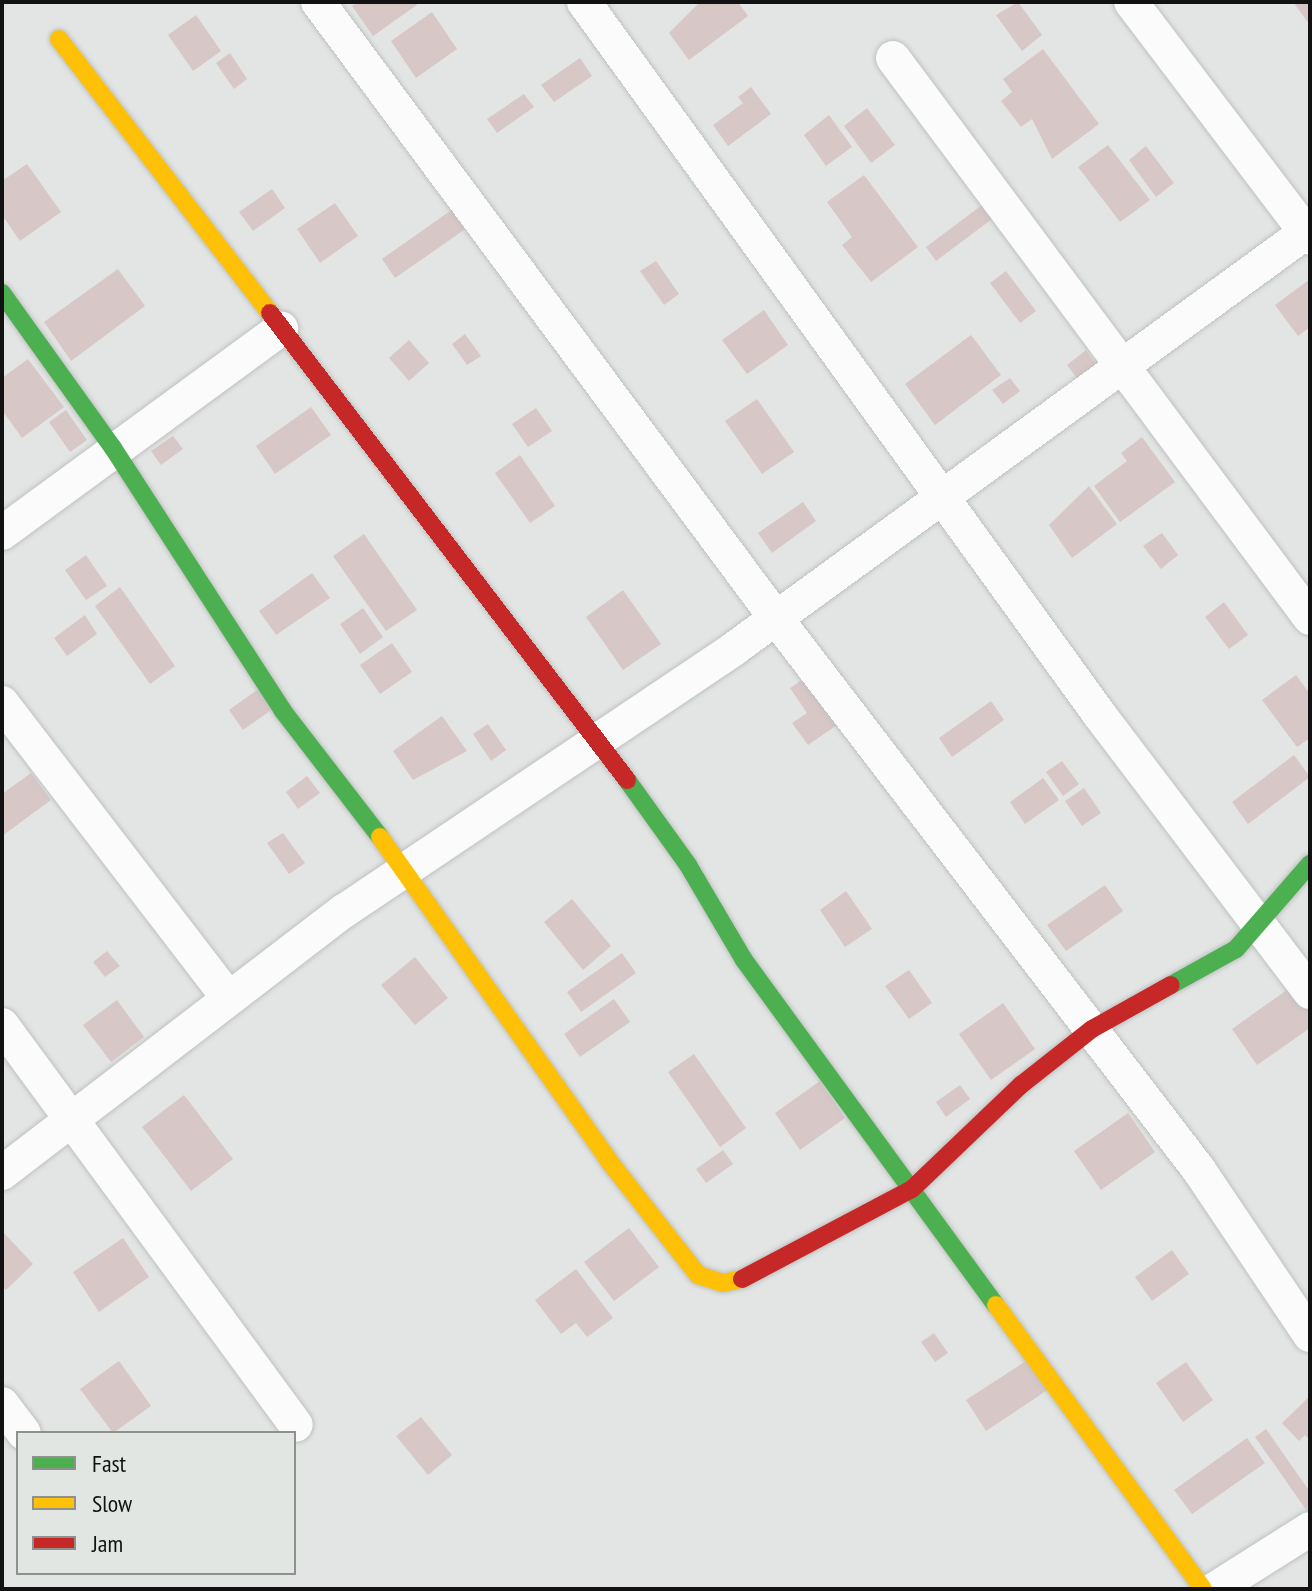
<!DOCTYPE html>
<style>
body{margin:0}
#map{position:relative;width:1312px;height:1591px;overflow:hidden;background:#e2e5e3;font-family:"PT Sans Narrow",sans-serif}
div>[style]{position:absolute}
.building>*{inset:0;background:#d8c7c7}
.roads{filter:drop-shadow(0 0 2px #bfc1c0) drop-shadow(0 0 2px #bfc1c0)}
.street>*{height:34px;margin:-17px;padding:0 17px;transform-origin:17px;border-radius:17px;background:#fbfbfb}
.fast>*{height:18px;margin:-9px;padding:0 9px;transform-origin:9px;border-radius:9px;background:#4caf50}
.slow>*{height:18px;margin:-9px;padding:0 9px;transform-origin:9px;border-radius:9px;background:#ffc107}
.jam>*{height:18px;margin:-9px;padding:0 9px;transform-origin:9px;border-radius:9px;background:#c62828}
span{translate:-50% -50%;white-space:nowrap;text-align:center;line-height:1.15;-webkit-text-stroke:7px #e1e6e2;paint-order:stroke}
.frame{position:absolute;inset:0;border:4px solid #111211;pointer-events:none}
.legend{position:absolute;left:16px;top:1431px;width:280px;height:144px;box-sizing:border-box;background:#e1e6e2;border:2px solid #8e918e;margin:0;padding:10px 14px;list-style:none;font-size:24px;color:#111211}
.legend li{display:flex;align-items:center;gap:16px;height:40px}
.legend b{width:40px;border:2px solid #8e918e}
</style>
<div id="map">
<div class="building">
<i style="clip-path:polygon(358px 2px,421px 2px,373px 36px,352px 6px)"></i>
<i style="clip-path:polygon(700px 2px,738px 2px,748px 16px,689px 60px,669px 33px)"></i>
<i style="clip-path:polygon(1018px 2px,1042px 35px,1022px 51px,996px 15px)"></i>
<i style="clip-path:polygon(1293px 2px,1310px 2px,1310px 25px)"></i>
<i style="clip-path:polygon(432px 12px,457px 49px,416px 78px,391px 41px)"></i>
<i style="clip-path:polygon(196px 15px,221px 51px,193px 71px,168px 35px)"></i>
<i style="clip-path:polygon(1043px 49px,1099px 124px,1052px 159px,1032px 119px,1021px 127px,1001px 101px,1012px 92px,1003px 79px)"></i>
<i style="clip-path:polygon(230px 53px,247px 79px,234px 89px,216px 63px)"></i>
<i style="clip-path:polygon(580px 58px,592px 76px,554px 102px,541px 85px)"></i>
<i style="clip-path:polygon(751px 87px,771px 114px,728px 146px,713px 125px,743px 103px,738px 97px)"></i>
<i style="clip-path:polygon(524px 94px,534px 107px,497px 133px,487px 119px)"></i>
<i style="clip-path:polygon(867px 108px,895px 145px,871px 163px,844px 126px)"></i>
<i style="clip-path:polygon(829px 115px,852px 147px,826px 166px,804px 135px)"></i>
<i style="clip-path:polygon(1108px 145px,1150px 200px,1120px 222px,1078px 167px)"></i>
<i style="clip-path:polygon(1146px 146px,1174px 183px,1156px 197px,1129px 160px)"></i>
<i style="clip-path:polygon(27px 164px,61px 212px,20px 241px,2px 215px,2px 181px)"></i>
<i style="clip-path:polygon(864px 175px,918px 247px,871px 282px,842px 245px,852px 237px,827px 202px)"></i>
<i style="clip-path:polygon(272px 189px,285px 208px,253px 231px,239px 212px)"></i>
<i style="clip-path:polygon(990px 199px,1000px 213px,936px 261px,926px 247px)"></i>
<i style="clip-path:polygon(335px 203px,358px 236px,320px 263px,297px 229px)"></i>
<i style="clip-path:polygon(460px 204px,474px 223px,395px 278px,382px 259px)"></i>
<i style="clip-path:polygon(656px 261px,679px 294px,664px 305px,640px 271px)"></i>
<i style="clip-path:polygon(118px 269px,145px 306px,71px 361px,44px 322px)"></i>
<i style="clip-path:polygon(1006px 271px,1036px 311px,1020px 323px,990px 283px)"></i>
<i style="clip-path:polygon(1310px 279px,1310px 327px,1298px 336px,1275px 305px)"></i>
<i style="clip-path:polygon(764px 310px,788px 345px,747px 374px,722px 340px)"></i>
<i style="clip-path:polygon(465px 334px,481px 356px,467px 365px,452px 344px)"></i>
<i style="clip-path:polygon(971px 335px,1001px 375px,935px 425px,905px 384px)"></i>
<i style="clip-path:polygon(409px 340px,429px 363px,409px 381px,389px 358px)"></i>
<i style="clip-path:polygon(1086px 350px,1098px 367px,1079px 381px,1067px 365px)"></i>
<i style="clip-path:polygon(28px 359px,64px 407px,22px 438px,2px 410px,2px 378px)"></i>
<i style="clip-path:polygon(1010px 378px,1020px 391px,1003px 404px,992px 390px)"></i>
<i style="clip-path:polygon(757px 399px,794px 452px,762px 474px,725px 421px)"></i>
<i style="clip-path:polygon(311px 407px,331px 435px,275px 474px,256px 446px)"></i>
<i style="clip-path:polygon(536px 408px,552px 431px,528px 447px,512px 424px)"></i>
<i style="clip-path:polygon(66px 410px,87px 440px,70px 452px,49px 422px)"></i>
<i style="clip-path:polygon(173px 436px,183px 449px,161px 465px,151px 451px)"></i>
<i style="clip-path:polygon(1142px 437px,1175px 482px,1120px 522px,1094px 486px,1127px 461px,1121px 453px)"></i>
<i style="clip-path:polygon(520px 455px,555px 506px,530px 523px,495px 473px)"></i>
<i style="clip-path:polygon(1089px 486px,1117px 524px,1072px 558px,1049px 525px)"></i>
<i style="clip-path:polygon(803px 502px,816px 521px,772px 553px,758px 533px)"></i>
<i style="clip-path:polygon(1162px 533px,1178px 555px,1161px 569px,1143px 546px)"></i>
<i style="clip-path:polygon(364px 534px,417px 610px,386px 631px,333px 556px)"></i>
<i style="clip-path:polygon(86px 555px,107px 586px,86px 600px,65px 570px)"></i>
<i style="clip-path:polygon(312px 573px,330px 598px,276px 635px,259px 611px)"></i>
<i style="clip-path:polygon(120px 587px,175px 666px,150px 684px,95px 606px)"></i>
<i style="clip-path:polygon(623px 590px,661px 644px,623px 670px,586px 617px)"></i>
<i style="clip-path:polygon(1224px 602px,1248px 635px,1229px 649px,1205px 617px)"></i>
<i style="clip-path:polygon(363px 608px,383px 637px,360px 654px,340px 624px)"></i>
<i style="clip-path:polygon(85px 615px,97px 634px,67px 656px,54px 638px)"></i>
<i style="clip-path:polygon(392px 643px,412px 672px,380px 694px,360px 665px)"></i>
<i style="clip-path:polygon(811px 674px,843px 721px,808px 745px,792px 723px,807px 713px,790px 688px)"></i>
<i style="clip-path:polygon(1296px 675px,1310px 694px,1310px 738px,1297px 747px,1262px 700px)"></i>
<i style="clip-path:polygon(260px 688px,274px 708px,243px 730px,229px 710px)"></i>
<i style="clip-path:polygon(991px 701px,1004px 720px,952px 757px,939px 738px)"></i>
<i style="clip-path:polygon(442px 716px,467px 751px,413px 780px,393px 751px)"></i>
<i style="clip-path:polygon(488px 724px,506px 750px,491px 761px,473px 734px)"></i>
<i style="clip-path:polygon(1294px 755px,1310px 777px,1248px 824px,1232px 802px)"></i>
<i style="clip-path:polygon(1062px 761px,1079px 784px,1063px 796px,1046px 772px)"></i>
<i style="clip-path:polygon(31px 773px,51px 800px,2px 836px,2px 794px)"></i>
<i style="clip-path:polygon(307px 776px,320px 793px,298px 809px,286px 792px)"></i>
<i style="clip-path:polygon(1043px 778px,1059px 800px,1025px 824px,1010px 802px)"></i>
<i style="clip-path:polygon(1084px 788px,1101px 813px,1082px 826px,1065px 801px)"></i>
<i style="clip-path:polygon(283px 833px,305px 863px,289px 874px,267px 843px)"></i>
<i style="clip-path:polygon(1105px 885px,1123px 911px,1066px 951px,1047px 925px)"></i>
<i style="clip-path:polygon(846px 891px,872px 929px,845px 947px,820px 910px)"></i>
<i style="clip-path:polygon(572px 899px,611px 946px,583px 970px,544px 922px)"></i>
<i style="clip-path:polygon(107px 951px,120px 966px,105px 977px,93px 962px)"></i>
<i style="clip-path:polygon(622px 953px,636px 973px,581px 1012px,567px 992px)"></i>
<i style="clip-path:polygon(415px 957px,448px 998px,415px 1025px,381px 985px)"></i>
<i style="clip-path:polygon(909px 970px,932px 1003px,909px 1019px,885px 986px)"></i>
<i style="clip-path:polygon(1298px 982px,1310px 999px,1310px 1028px,1257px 1065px,1232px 1029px)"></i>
<i style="clip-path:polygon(614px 999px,630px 1022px,580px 1057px,564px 1034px)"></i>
<i style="clip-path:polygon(117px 1000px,144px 1037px,111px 1062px,83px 1025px)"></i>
<i style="clip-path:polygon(1003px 1003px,1035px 1049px,991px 1080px,959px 1034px)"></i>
<i style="clip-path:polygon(694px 1054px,746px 1128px,720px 1147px,668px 1072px)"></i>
<i style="clip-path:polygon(820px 1081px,845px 1118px,800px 1150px,775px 1113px)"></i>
<i style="clip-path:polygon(960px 1085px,970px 1099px,946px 1117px,936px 1102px)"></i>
<i style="clip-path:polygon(184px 1095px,233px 1159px,191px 1191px,142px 1127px)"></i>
<i style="clip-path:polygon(1128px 1113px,1155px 1152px,1101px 1190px,1074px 1151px)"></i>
<i style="clip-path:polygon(723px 1150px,733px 1164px,706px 1183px,696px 1169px)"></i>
<i style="clip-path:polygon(629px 1228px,659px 1267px,614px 1301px,584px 1262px)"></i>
<i style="clip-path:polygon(2px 1231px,33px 1264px,6px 1290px,2px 1286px)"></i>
<i style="clip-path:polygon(123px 1238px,149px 1277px,99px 1312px,73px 1272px)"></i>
<i style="clip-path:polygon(1172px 1250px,1189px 1274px,1152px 1301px,1135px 1277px)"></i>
<i style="clip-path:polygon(576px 1269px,613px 1318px,587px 1337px,576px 1323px,561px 1334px,535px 1300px)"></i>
<i style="clip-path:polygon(934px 1333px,948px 1353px,935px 1362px,921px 1342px)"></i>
<i style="clip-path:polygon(1029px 1359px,1049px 1389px,986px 1431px,966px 1400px)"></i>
<i style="clip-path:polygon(119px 1361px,151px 1406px,113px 1433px,80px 1389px)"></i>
<i style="clip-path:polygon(1186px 1362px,1213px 1400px,1183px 1422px,1156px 1383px)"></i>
<i style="clip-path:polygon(1310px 1396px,1310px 1440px,1305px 1435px,1299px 1441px,1282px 1423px)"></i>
<i style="clip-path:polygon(421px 1417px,452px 1455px,428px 1475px,396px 1436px)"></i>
<i style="clip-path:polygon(1266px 1429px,1310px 1492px,1307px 1511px,1255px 1437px)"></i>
<i style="clip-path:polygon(1247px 1438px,1265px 1463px,1192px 1514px,1174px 1490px)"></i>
</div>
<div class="roads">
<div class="street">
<i style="left:318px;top:2px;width:766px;rotate:53.38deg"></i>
<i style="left:775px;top:617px;width:697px;rotate:52.52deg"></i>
<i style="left:1199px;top:1170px;width:199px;rotate:56.1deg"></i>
<i style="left:584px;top:2px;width:879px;rotate:54.12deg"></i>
<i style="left:1099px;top:714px;width:349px;rotate:52.8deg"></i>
<i style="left:1131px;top:2px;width:296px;rotate:52.8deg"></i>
<i style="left:893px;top:58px;width:698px;rotate:53.33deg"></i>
<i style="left:2px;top:533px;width:346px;rotate:-36.2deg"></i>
<i style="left:2px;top:703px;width:369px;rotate:52.5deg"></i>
<i style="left:2px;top:1025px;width:496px;rotate:53.7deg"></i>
<i style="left:2px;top:1173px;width:431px;rotate:-37.5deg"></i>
<i style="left:344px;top:911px;width:471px;rotate:-33.9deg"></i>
<i style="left:735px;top:648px;width:705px;rotate:-36.06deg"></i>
<i style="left:2px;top:1404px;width:36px;rotate:53deg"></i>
<i style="left:1215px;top:1589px;width:112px;rotate:-32.3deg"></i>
</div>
<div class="fast">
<i style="left:2px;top:293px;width:191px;rotate:54.4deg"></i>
<i style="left:113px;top:448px;width:313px;rotate:57.1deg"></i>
<i style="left:283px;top:711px;width:159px;rotate:52.4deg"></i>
<i style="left:627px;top:780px;width:105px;rotate:54.3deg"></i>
<i style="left:688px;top:865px;width:110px;rotate:59.5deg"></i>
<i style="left:744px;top:960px;width:427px;rotate:53.9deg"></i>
<i style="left:1171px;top:985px;width:74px;rotate:-29deg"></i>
<i style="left:1236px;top:949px;width:113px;rotate:-49deg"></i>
</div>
<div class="slow">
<i style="left:59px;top:39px;width:346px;rotate:52.4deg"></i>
<i style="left:380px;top:837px;width:397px;rotate:54.7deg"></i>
<i style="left:609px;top:1161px;width:145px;rotate:52deg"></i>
<i style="left:698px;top:1275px;width:26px;rotate:18deg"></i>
<i style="left:723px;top:1283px;width:19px;rotate:-12deg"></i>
<i style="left:996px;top:1305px;width:351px;rotate:53.9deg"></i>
</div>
<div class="jam">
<i style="left:270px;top:313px;width:588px;rotate:52.6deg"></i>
<i style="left:742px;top:1279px;width:192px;rotate:-27.9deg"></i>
<i style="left:912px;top:1189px;width:151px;rotate:-43.7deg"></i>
<i style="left:1021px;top:1085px;width:90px;rotate:-38.3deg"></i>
<i style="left:1092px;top:1029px;width:90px;rotate:-29.1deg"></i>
</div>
</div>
<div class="frame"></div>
<ul class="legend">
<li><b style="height:10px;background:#4caf50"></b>Fast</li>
<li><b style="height:10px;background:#ffc107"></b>Slow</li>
<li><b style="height:10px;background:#c62828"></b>Jam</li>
</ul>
</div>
